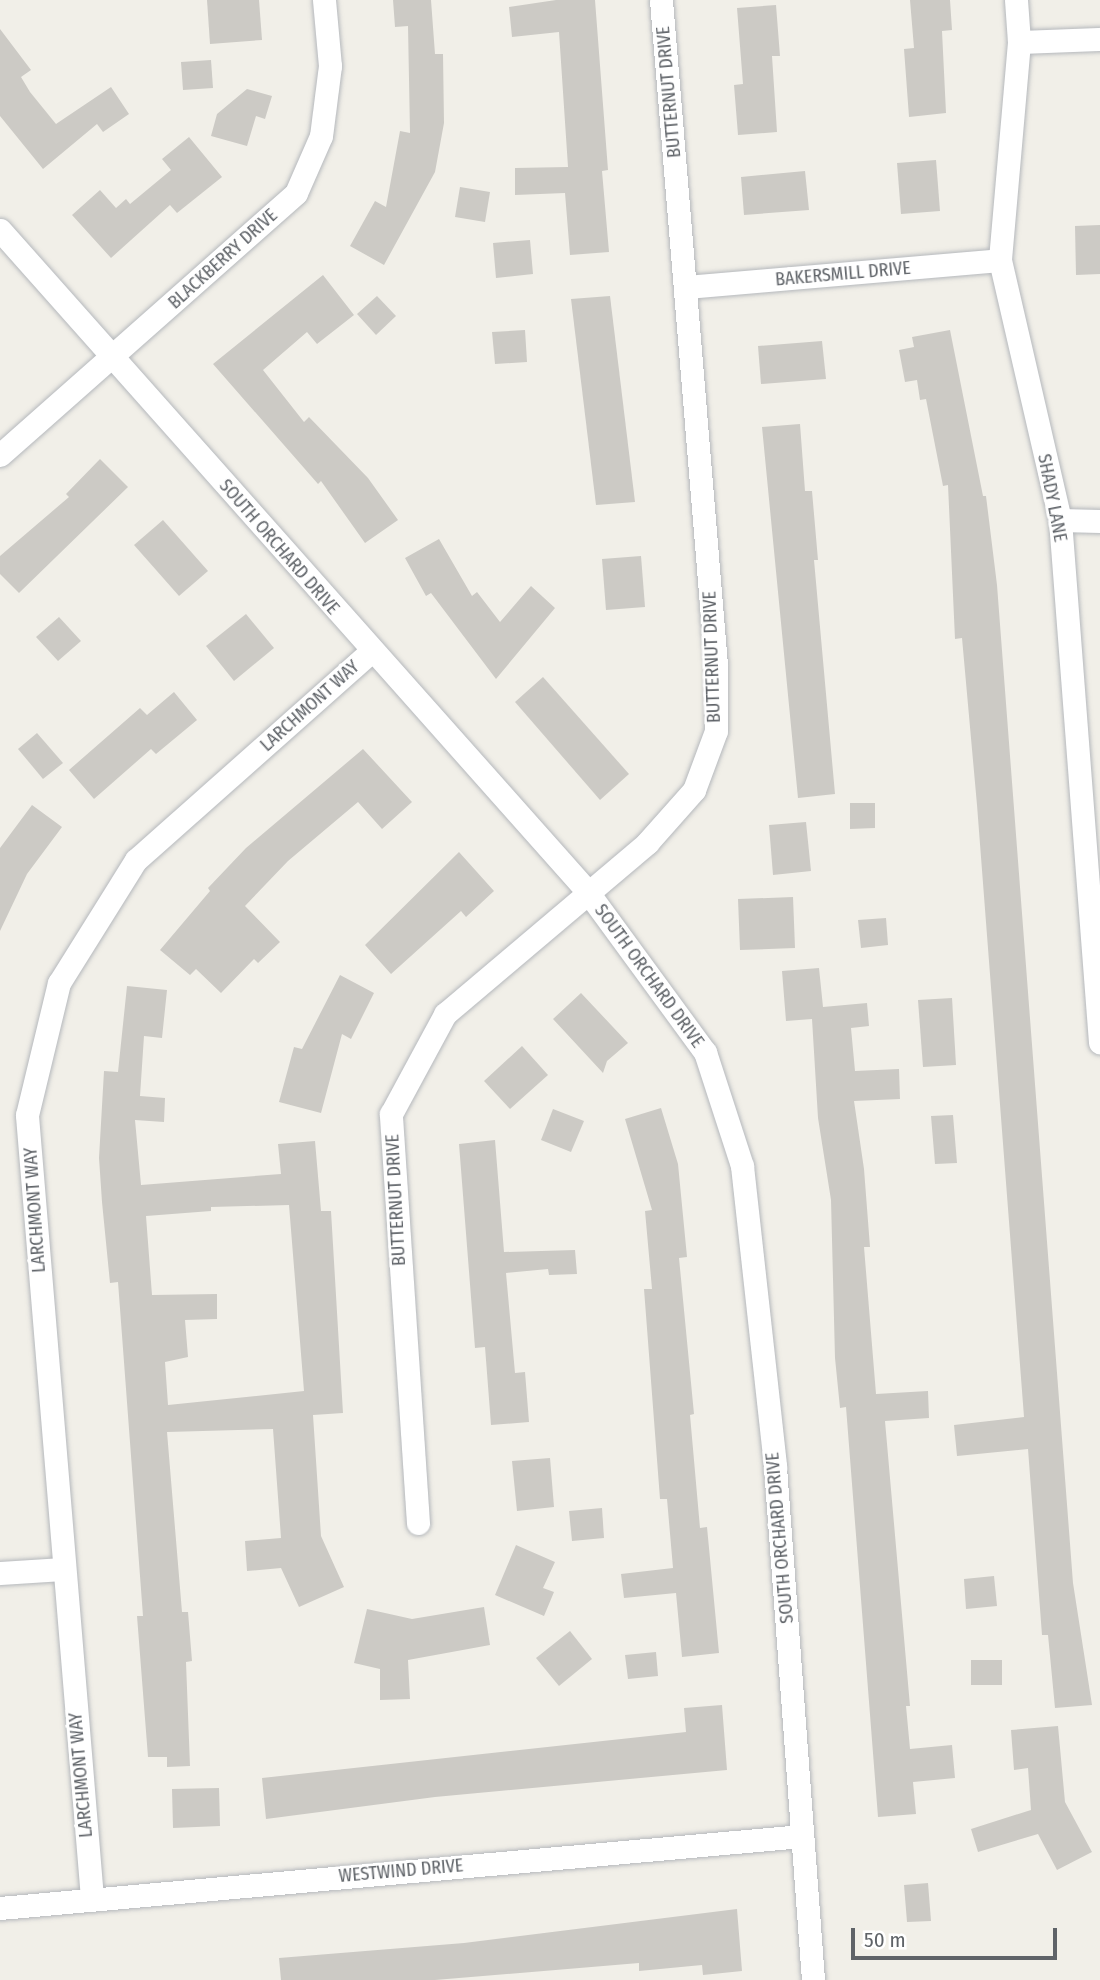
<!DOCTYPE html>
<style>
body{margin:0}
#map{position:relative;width:1100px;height:1980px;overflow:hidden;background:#f1efe8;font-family:"Fira Sans Condensed",sans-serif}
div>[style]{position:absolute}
.building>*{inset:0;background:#cccac5}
.roads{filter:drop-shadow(0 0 2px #b5b8bc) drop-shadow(0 0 2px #b5b8bc)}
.street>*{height:23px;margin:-11.5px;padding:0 11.5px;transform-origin:11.5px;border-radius:11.5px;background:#fff}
span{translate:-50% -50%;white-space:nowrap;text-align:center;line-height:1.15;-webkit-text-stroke:5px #fff;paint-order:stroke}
.street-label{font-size:18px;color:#5f6368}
.scale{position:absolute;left:851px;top:1928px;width:206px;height:32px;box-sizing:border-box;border:4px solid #5f6368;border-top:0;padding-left:9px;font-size:21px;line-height:24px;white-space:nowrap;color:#5f6368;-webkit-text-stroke:5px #fff;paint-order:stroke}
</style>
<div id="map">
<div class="building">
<i style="clip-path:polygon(207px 0,259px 0,262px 40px,210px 44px)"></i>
<i style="clip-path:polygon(393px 0,431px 0,435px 54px,443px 54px,444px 123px,435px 172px,384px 265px,350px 246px,375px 201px,386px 207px,400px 131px,410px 133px,408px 26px,395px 27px)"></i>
<i style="clip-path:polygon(556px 0,595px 0,608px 170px,602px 171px,609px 252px,570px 255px,565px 193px,515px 195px,515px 168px,568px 167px,559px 32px,512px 37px,509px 7px)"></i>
<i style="clip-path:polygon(910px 0,950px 0,952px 30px,942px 31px,946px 113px,909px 117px,904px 49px,914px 48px)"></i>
<i style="clip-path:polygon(776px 5px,780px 56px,772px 56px,777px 132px,738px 135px,734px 85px,743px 84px,737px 8px)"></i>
<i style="clip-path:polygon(0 29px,31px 70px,21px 77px,30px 92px,56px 124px,111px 87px,129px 114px,103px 132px,97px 124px,43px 169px,0 116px)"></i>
<i style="clip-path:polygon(211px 60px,213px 88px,183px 90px,181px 62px)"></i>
<i style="clip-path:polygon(247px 89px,272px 96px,265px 119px,256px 116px,247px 146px,211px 136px,217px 114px)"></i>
<i style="clip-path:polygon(189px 137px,222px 177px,177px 213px,170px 205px,111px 258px,72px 215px,100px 190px,116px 208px,126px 199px,130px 204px,171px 170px,162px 159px)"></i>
<i style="clip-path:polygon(936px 160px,940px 211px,901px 214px,897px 163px)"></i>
<i style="clip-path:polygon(805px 171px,809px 210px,744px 215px,741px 177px)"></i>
<i style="clip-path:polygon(460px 187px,490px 192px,485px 222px,455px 217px)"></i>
<i style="clip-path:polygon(1100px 225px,1100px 274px,1076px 275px,1075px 226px)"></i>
<i style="clip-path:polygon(530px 240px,533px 274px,496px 278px,493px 243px)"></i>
<i style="clip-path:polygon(323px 275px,354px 315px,317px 344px,307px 332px,263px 370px,304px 422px,309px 417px,368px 478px,398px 520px,365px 543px,321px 481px,318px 484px,213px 364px)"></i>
<i style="clip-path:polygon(377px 296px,396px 316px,376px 335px,357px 314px)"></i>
<i style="clip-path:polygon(610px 296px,635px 502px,596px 505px,571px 299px)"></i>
<i style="clip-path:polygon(525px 330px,527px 362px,495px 364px,492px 332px)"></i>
<i style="clip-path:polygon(950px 330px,983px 496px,986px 496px,997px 585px,1073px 1583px,1092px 1705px,1055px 1708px,1048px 1635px,1042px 1635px,1028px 1449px,957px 1456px,954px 1425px,1024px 1417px,977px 805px,962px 638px,955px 639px,948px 485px,943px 486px,926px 399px,920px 400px,917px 380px,905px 382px,899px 350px,914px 347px,912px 337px)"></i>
<i style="clip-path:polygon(822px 341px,826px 379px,761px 384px,758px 346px)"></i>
<i style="clip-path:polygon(800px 424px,805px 491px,812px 491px,818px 560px,814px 560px,835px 794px,798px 798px,762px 427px)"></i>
<i style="clip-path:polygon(100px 459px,128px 487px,19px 593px,0 574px,0 556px,69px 497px,66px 494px)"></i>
<i style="clip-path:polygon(163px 520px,208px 571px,179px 596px,134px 545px)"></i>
<i style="clip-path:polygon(439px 539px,472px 596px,477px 592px,500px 622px,531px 586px,555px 608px,496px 679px,431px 593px,426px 596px,405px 558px)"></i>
<i style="clip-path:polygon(641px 556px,645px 607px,606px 610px,602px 559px)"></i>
<i style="clip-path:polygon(246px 614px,274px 648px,234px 681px,206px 646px)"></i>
<i style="clip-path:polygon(59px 617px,81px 641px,58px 661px,36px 637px)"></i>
<i style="clip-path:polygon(543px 677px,629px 774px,600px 800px,515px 702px)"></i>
<i style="clip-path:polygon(174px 692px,197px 720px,156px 754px,151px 749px,94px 799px,69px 770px,140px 708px,147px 715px)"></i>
<i style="clip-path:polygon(37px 733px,63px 763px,43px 779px,18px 749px)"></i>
<i style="clip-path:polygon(363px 749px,412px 802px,382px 829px,358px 802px,288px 861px,245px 906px,280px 942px,258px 963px,254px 959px,221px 993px,196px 969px,190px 975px,160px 950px,210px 891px,208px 888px,246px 848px)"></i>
<i style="clip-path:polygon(850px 803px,875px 803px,875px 828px,850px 829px)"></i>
<i style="clip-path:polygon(32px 805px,62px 827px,27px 874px,0 931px,0 848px)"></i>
<i style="clip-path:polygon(806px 822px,811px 871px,773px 875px,769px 825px)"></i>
<i style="clip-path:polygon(459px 852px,494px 891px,466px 917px,461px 911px,391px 974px,365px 945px)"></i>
<i style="clip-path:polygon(793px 897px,795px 948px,740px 950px,738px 899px)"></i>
<i style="clip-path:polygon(886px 918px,888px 945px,861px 948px,858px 920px)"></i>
<i style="clip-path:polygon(819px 968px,823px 1007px,867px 1003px,869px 1026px,851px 1028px,855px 1071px,899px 1069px,900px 1099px,854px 1101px,864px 1169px,870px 1247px,864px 1247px,876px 1394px,928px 1391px,929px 1418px,885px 1421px,910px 1706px,906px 1706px,910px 1749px,952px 1745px,955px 1778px,913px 1782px,916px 1814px,878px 1817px,846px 1407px,840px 1408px,835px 1358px,831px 1200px,818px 1118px,812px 1019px,786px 1021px,782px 971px)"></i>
<i style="clip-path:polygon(340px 975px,374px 993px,351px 1039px,342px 1034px,321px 1113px,279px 1102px,294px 1047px,302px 1049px)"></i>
<i style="clip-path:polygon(evenodd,127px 986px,167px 990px,162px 1038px,144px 1036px,140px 1096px,165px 1098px,164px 1122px,135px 1120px,141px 1185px,281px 1174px,278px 1144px,315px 1141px,321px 1211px,331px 1211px,343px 1413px,313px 1415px,321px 1536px,344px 1587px,299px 1607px,281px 1568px,247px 1571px,245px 1541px,281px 1538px,273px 1429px,167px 1432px,182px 1612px,188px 1612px,192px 1661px,186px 1662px,190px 1766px,167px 1767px,167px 1757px,148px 1757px,137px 1616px,143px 1616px,118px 1282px,110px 1283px,102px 1202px,99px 1158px,104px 1071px,118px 1072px,127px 986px,289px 1205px,304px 1391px,168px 1405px,165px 1362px,188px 1357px,185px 1320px,217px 1319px,217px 1294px,152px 1295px,146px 1216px,211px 1211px,211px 1207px,289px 1205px)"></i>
<i style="clip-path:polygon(581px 993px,628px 1043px,607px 1061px,603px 1073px,553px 1019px)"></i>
<i style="clip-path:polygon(952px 998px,956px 1065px,923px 1067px,918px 1000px)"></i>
<i style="clip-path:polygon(522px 1046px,548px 1075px,510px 1109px,484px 1081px)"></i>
<i style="clip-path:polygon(661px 1108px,678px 1164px,687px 1257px,679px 1258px,694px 1414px,690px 1415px,700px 1528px,707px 1527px,719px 1653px,682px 1657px,676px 1593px,624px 1598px,621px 1574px,673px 1568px,667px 1499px,660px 1499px,644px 1289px,652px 1289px,645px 1211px,652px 1210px,625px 1119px)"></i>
<i style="clip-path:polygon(553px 1109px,584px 1121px,571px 1152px,541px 1140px)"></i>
<i style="clip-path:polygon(953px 1115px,957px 1163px,935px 1164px,931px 1116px)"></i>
<i style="clip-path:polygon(495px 1140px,504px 1252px,575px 1250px,577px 1274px,549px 1275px,548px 1269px,506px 1273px,515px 1373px,525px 1372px,529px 1422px,491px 1425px,485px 1347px,475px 1348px,459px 1144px)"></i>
<i style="clip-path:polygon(550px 1458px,554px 1507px,517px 1511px,512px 1461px)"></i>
<i style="clip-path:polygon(602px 1508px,604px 1538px,572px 1541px,569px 1511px)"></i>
<i style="clip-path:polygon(516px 1545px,555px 1562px,543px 1588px,554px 1592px,544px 1616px,495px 1595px)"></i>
<i style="clip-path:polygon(994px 1576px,997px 1606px,966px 1609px,964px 1579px)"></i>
<i style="clip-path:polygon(484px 1607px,490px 1645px,408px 1660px,410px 1699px,380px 1700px,380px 1669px,354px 1663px,367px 1609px,412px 1619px)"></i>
<i style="clip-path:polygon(570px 1631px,592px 1659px,559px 1686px,536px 1658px)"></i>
<i style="clip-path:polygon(656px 1652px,658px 1676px,628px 1679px,625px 1655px)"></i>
<i style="clip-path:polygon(971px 1660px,1002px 1660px,1002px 1685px,971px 1685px)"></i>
<i style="clip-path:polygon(722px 1705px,727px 1770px,435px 1797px,266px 1819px,262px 1778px,686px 1732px,684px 1708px)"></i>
<i style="clip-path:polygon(1058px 1726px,1065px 1802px,1092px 1852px,1057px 1870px,1038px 1834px,978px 1852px,971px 1829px,1031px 1810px,1028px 1768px,1014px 1770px,1011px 1730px)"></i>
<i style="clip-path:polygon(219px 1788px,220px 1826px,173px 1828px,172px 1789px)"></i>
<i style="clip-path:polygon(928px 1883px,931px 1921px,907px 1922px,904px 1885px)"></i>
<i style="clip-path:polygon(737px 1909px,742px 1971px,703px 1975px,702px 1965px,639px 1971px,639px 1963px,435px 1980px,281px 1980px,279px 1958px,464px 1943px)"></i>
</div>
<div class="roads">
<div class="street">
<i style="left:1016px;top:0;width:42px;rotate:85.9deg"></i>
<i style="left:1019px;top:42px;width:219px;rotate:95deg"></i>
<i style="left:1000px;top:260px;width:267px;rotate:77deg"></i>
<i style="left:1060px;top:520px;width:524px;rotate:85.62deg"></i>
<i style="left:1019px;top:42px;width:81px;rotate:-2.1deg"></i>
<i style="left:0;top:230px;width:884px;rotate:48.39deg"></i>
<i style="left:587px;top:891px;width:200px;rotate:53.8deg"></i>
<i style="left:705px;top:1052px;width:120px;rotate:72deg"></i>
<i style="left:742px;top:1166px;width:303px;rotate:83.7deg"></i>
<i style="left:775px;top:1467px;width:514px;rotate:85.76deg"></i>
<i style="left:686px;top:287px;width:315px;rotate:-4.9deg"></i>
<i style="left:0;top:455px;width:395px;rotate:-41.5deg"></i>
<i style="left:296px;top:193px;width:62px;rotate:-66.3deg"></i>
<i style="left:321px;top:136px;width:71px;rotate:-82.7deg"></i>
<i style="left:330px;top:66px;width:66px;rotate:-95.2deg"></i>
<i style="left:1060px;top:520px;width:40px;rotate:1.4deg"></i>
<i style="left:418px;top:1523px;width:410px;rotate:-93.8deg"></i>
<i style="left:391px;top:1114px;width:114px;rotate:-61.6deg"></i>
<i style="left:445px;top:1014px;width:265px;rotate:-40.2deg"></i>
<i style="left:647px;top:843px;width:71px;rotate:-48.4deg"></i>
<i style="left:694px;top:790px;width:63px;rotate:-69.6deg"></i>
<i style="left:716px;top:731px;width:66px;rotate:-90deg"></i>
<i style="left:716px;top:665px;width:667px;rotate:-94.73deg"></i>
<i style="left:0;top:1573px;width:63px;rotate:-3.6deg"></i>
<i style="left:92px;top:1898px;width:786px;rotate:-94.75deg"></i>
<i style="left:27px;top:1115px;width:136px;rotate:-76.4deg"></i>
<i style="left:59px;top:983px;width:145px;rotate:-58deg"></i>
<i style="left:136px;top:860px;width:313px;rotate:-41.6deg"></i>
<i style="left:0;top:1908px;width:805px;rotate:-5.13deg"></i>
</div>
</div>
<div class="street-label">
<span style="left:669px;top:92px;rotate:-95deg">BUTTERNUT DRIVE</span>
<span style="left:223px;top:259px;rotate:-42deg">BLACKBERRY DRIVE</span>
<span style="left:843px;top:274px;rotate:-5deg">BAKERSMILL DRIVE</span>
<span style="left:1052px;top:498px;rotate:79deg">SHADY LANE</span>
<span style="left:279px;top:547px;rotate:49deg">SOUTH ORCHARD DRIVE</span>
<span style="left:712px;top:657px;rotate:-92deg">BUTTERNUT DRIVE</span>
<span style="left:310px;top:706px;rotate:-42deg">LARCHMONT WAY</span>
<span style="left:649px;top:976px;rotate:54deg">SOUTH ORCHARD DRIVE</span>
<span style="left:396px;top:1200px;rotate:-93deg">BUTTERNUT DRIVE</span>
<span style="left:35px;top:1210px;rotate:-94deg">LARCHMONT WAY</span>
<span style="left:780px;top:1538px;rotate:-95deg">SOUTH ORCHARD DRIVE</span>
<span style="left:81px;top:1775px;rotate:-95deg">LARCHMONT WAY</span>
<span style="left:401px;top:1871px;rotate:-5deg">WESTWIND DRIVE</span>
</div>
<div class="scale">50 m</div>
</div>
